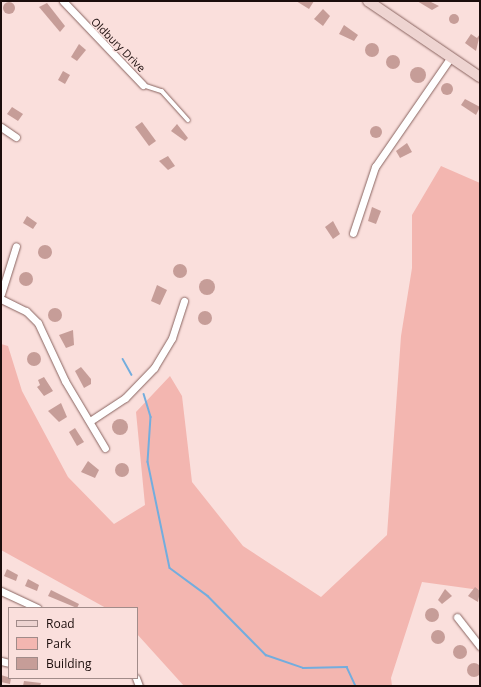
<!DOCTYPE html>
<style>
body{margin:0}
#map{position:relative;width:481px;height:687px;overflow:hidden;background:#fadfdc;font-family:"Open Sans",sans-serif}
div>[style]{position:absolute}
.green>*{inset:0;background:#f3b6b0}
.stream>*{height:1.5px;margin:-0.75px;padding:0 0.75px;transform-origin:0.75px;border-radius:0.75px;background:#73adde}
.building>*{inset:0;background:#c69d98}
.round{border-radius:50%}
.roads{filter:drop-shadow(0 0 1px #896460) drop-shadow(0 0 1px #896460)}
.lane>*{height:3.5px;margin:-1.75px;padding:0 1.75px;transform-origin:1.75px;border-radius:1.75px;background:#fff}
.street>*{height:7px;margin:-3.5px;padding:0 3.5px;transform-origin:3.5px;border-radius:3.5px;background:#fff}
.secondary>*{height:10px;margin:-5px;padding:0 5px;transform-origin:5px;border-radius:5px;background:#eed4d1}
span{translate:-50% -50%;white-space:nowrap;text-align:center;line-height:1.15;-webkit-text-stroke:3px #fadfdc;paint-order:stroke}
.street-label{font-size:11px;color:#1b0d0c}
.frame{position:absolute;inset:0;border:2px solid #1b0d0c;pointer-events:none}
.legend{position:absolute;left:8px;top:607px;width:130px;height:72px;box-sizing:border-box;background:#fadfdc;border:1px solid #a18b89;margin:0;padding:5px 7px;list-style:none;font-size:12px;color:#1b0d0c}
.legend li{display:flex;align-items:center;gap:8px;height:20px}
.legend b{width:20px;border:1px solid #a18b89}
</style>
<div id="map">
<div class="green">
<i style="clip-path:polygon(441px 166px,480px 183px,480px 590px,422px 582px,391px 678px,392px 686px,184px 686px,137px 634px,137px 608px,106px 608px,1px 550px,1px 344px,8px 346px,22px 391px,68px 477px,114px 524px,145px 505px,136px 412px,170px 376px,182px 396px,192px 482px,243px 546px,321px 597px,387px 535px,401px 336px,412px 268px,412px 215px)"></i>
</div>
<div class="stream">
<i style="left:123px;top:359px;width:18px;rotate:61deg"></i>
<i style="left:144px;top:394px;width:24px;rotate:73deg"></i>
<i style="left:151px;top:417px;width:45px;rotate:93.8deg"></i>
<i style="left:148px;top:462px;width:108px;rotate:78.3deg"></i>
<i style="left:170px;top:568px;width:47px;rotate:36.4deg"></i>
<i style="left:208px;top:596px;width:83px;rotate:45.5deg"></i>
<i style="left:266px;top:655px;width:39px;rotate:19deg"></i>
<i style="left:303px;top:668px;width:44px;rotate:-1.3deg"></i>
<i style="left:347px;top:667px;width:21px;rotate:65deg"></i>
</div>
<div class="building">
<i style="clip-path:polygon(296px 1px,314px 1px,309px 9px)"></i>
<i style="clip-path:polygon(417px 1px,429px 1px,439px 6px,432px 10px)"></i>
<i class="round" style="left:3px;top:2px;width:12px;height:12px"></i>
<i style="clip-path:polygon(47px 3px,65px 26px,60px 32px,39px 7px)"></i>
<i style="clip-path:polygon(323px 9px,330px 16px,323px 26px,314px 19px)"></i>
<i class="round" style="left:449px;top:14px;width:10px;height:10px"></i>
<i style="clip-path:polygon(344px 25px,358px 35px,354px 41px,339px 34px)"></i>
<i style="clip-path:polygon(471px 34px,477px 38px,480px 34px,476px 51px,465px 43px)"></i>
<i class="round" style="left:365px;top:43px;width:14px;height:14px"></i>
<i style="clip-path:polygon(79px 44px,86px 50px,77px 61px,71px 57px)"></i>
<i class="round" style="left:386px;top:55px;width:14px;height:14px"></i>
<i class="round" style="left:410px;top:67px;width:16px;height:16px"></i>
<i style="clip-path:polygon(63px 71px,70px 75px,65px 84px,58px 80px)"></i>
<i class="round" style="left:441px;top:83px;width:12px;height:12px"></i>
<i style="clip-path:polygon(465px 99px,480px 107px,476px 115px,461px 105px)"></i>
<i style="clip-path:polygon(12px 107px,23px 114px,18px 121px,7px 114px)"></i>
<i style="clip-path:polygon(142px 122px,156px 141px,149px 146px,135px 127px)"></i>
<i style="clip-path:polygon(177px 124px,188px 138px,185px 141px,171px 131px)"></i>
<i class="round" style="left:370px;top:126px;width:12px;height:12px"></i>
<i style="clip-path:polygon(407px 143px,412px 152px,400px 158px,396px 151px)"></i>
<i style="clip-path:polygon(168px 156px,175px 166px,168px 170px,159px 161px)"></i>
<i style="clip-path:polygon(372px 207px,381px 211px,376px 224px,368px 221px)"></i>
<i style="clip-path:polygon(27px 216px,37px 223px,33px 229px,23px 223px)"></i>
<i style="clip-path:polygon(333px 221px,340px 234px,333px 239px,325px 227px)"></i>
<i class="round" style="left:38px;top:245px;width:14px;height:14px"></i>
<i class="round" style="left:173px;top:264px;width:14px;height:14px"></i>
<i class="round" style="left:19px;top:272px;width:14px;height:14px"></i>
<i class="round" style="left:199px;top:279px;width:16px;height:16px"></i>
<i style="clip-path:polygon(157px 285px,167px 290px,160px 305px,151px 301px)"></i>
<i class="round" style="left:48px;top:308px;width:14px;height:14px"></i>
<i class="round" style="left:198px;top:311px;width:14px;height:14px"></i>
<i style="clip-path:polygon(73px 330px,74px 345px,66px 348px,59px 335px)"></i>
<i class="round" style="left:27px;top:352px;width:14px;height:14px"></i>
<i style="clip-path:polygon(81px 367px,91px 379px,91px 384px,84px 388px,75px 371px)"></i>
<i style="clip-path:polygon(44px 377px,53px 391px,44px 396px,37px 387px,40px 385px,38px 380px)"></i>
<i style="clip-path:polygon(61px 403px,67px 417px,59px 422px,48px 411px)"></i>
<i class="round" style="left:112px;top:419px;width:16px;height:16px"></i>
<i style="clip-path:polygon(75px 428px,84px 442px,77px 446px,69px 432px)"></i>
<i style="clip-path:polygon(88px 461px,99px 470px,95px 478px,81px 472px)"></i>
<i class="round" style="left:115px;top:463px;width:14px;height:14px"></i>
<i style="clip-path:polygon(7px 569px,18px 575px,16px 581px,4px 576px)"></i>
<i style="clip-path:polygon(28px 579px,39px 585px,37px 591px,25px 586px)"></i>
<i style="clip-path:polygon(475px 587px,480px 591px,478px 602px,468px 596px)"></i>
<i style="clip-path:polygon(445px 589px,452px 596px,442px 604px,438px 600px)"></i>
<i style="clip-path:polygon(51px 590px,79px 604px,77px 608px,48px 596px)"></i>
<i class="round" style="left:425px;top:608px;width:14px;height:14px"></i>
<i class="round" style="left:431px;top:630px;width:14px;height:14px"></i>
<i class="round" style="left:453px;top:645px;width:14px;height:14px"></i>
<i class="round" style="left:467px;top:663px;width:14px;height:14px"></i>
<i style="clip-path:polygon(1px 675px,11px 678px,10px 684px,1px 682px)"></i>
<i style="clip-path:polygon(24px 681px,41px 683px,40px 686px,23px 686px)"></i>
</div>
<div class="roads">
<div class="lane">
<i style="left:143px;top:85px;width:20px;rotate:18deg"></i>
<i style="left:162px;top:91px;width:39px;rotate:48deg"></i>
</div>
<div class="street">
<i style="left:63px;top:1px;width:116px;rotate:46.4deg"></i>
<i style="left:1px;top:127px;width:18px;rotate:34deg"></i>
<i style="left:353px;top:233px;width:70px;rotate:-71.6deg"></i>
<i style="left:375px;top:167px;width:134px;rotate:-55.4deg"></i>
<i style="left:1px;top:294px;width:50px;rotate:-72.6deg"></i>
<i style="left:1px;top:299px;width:28px;rotate:26deg"></i>
<i style="left:26px;top:311px;width:17px;rotate:45deg"></i>
<i style="left:38px;top:323px;width:64px;rotate:65deg"></i>
<i style="left:65px;top:381px;width:78px;rotate:59.2deg"></i>
<i style="left:90px;top:421px;width:42px;rotate:-33.3deg"></i>
<i style="left:125px;top:398px;width:42px;rotate:-46deg"></i>
<i style="left:154px;top:368px;width:35px;rotate:-59deg"></i>
<i style="left:172px;top:338px;width:39px;rotate:-72deg"></i>
<i style="left:1px;top:591px;width:40px;rotate:25deg"></i>
<i style="left:457px;top:617px;width:37px;rotate:52deg"></i>
<i style="left:1px;top:661px;width:8px;rotate:14deg"></i>
<i style="left:136px;top:678px;width:9px;rotate:69deg"></i>
</div>
<div class="secondary">
<i style="left:368px;top:1px;width:135px;rotate:34.2deg"></i>
</div>
</div>
<div class="street-label">
<span style="left:118px;top:45px;rotate:45deg">Oldbury Drive</span>
</div>
<div class="frame"></div>
<ul class="legend">
<li><b style="height:5px;background:#eed4d1"></b>Road</li>
<li><b style="height:11px;background:#f3b6b0"></b>Park</li>
<li><b style="height:11px;background:#c69d98"></b>Building</li>
</ul>
</div>
